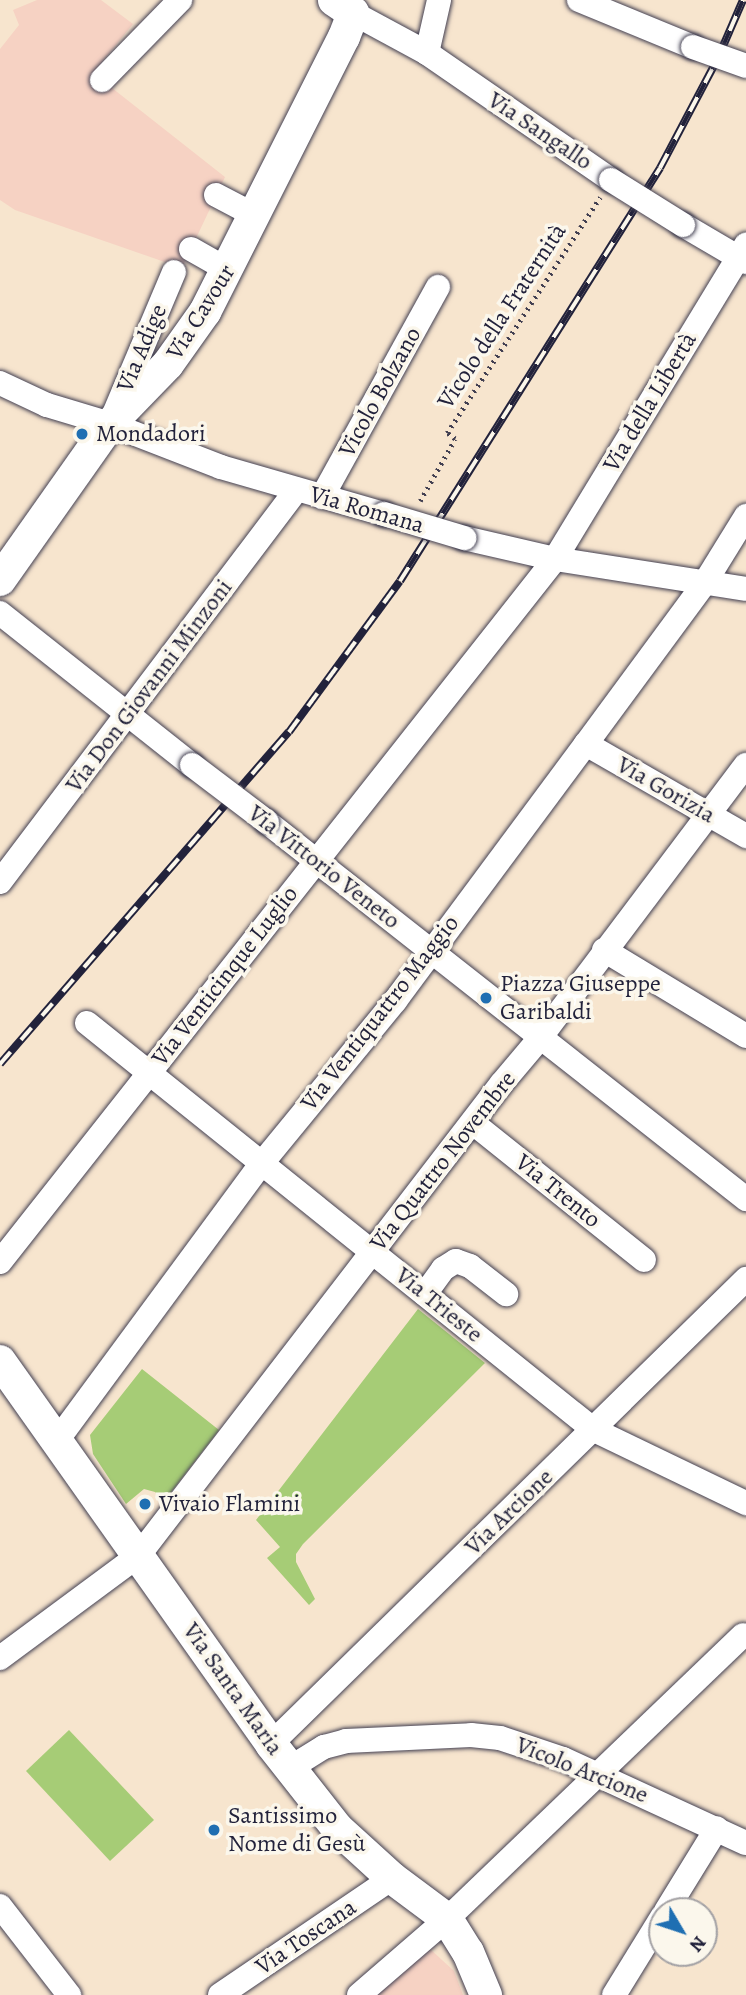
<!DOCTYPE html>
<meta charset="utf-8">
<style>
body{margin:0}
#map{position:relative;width:746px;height:1995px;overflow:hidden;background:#f7e5ce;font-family:Alegreya,serif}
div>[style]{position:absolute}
.built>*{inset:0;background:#f6d2c3}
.green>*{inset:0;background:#a6cc76}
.path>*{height:4.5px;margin-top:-2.25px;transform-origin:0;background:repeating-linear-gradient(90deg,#423f51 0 2px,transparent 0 7px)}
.roads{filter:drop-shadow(0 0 2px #423f51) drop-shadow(0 0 2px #423f51)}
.minor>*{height:24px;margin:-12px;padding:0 12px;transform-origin:12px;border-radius:12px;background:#fff}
.major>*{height:32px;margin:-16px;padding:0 16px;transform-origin:16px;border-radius:16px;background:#fff}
.rail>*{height:8px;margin-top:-4px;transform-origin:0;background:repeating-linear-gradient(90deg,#fbf7ec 0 16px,#22223b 0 32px);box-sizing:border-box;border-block:2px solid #22223b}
.bridges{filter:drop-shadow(0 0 2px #423f51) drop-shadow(0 0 2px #423f51)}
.minor-bridge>*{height:24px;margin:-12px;padding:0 12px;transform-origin:12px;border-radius:12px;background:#fff}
.dots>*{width:19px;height:19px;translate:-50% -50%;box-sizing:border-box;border:4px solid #fbf7ec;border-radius:50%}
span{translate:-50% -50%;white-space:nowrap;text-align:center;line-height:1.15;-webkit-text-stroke:7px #fbf7ec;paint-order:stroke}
.street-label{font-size:24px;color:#22223b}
.poi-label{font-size:24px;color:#22223b}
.left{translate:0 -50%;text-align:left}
.north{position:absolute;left:648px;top:1897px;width:70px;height:70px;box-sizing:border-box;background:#fbf7ec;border:2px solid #a4a2a5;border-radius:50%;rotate:129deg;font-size:19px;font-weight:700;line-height:28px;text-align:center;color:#22223b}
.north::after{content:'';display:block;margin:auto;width:24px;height:32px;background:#1f6fb2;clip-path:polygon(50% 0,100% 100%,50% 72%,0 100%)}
</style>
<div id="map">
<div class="built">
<i style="clip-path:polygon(37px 0,101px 0,133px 24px,93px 73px,225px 177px,182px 268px,15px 210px,0 200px,0 49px,19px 25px,13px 10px)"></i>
<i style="clip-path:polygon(429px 1948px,454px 1971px,463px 1995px,374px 1995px)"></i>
</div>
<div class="green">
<i style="clip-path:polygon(418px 1309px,485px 1363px,303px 1544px,296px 1554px,296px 1562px,315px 1599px,309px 1605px,267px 1558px,280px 1547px,256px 1520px)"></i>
<i style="clip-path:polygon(142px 1369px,219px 1430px,165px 1500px,155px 1492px,144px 1489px,126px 1504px,93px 1454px,90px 1435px)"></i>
<i style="clip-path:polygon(69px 1730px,154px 1820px,110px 1861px,26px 1771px)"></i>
</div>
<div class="path">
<i style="left:420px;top:501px;width:71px;rotate:-60.6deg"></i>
<i style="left:455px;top:439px;width:10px;rotate:-143deg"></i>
<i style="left:447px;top:433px;width:281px;rotate:-57deg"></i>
</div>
<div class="roads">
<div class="minor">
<i style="left:579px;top:0;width:123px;rotate:22.4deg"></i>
<i style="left:353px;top:13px;width:84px;rotate:28.4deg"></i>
<i style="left:427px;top:53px;width:224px;rotate:34.6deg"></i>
<i style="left:427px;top:53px;width:54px;rotate:-77.2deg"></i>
<i style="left:102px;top:80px;width:112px;rotate:-45.7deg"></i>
<i style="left:216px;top:195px;width:45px;rotate:27.7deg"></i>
<i style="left:683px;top:225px;width:73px;rotate:30.4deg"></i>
<i style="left:191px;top:249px;width:43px;rotate:29.6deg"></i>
<i style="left:0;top:383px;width:52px;rotate:25.1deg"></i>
<i style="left:47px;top:405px;width:66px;rotate:16.8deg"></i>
<i style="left:110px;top:424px;width:119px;rotate:21.2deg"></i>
<i style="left:221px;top:467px;width:170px;rotate:16.1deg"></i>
<i style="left:114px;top:414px;width:154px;rotate:-67.1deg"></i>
<i style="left:322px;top:497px;width:240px;rotate:-61.1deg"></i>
<i style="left:464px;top:538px;width:93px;rotate:13deg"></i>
<i style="left:555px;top:559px;width:193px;rotate:8.9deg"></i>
<i style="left:0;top:613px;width:245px;rotate:38.4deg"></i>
<i style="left:586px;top:744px;width:185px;rotate:29.9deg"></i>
<i style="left:267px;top:822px;width:610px;rotate:38.2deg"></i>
<i style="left:0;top:882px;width:492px;rotate:-52.9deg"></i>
<i style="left:604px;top:950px;width:166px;rotate:31.2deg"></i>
<i style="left:87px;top:1023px;width:650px;rotate:38.76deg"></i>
<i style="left:594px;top:1430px;width:169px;rotate:25.7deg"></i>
<i style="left:473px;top:1123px;width:219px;rotate:38.7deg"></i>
<i style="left:0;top:1262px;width:896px;rotate:-51.71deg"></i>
<i style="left:555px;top:559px;width:368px;rotate:-58.7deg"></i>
<i style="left:425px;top:1294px;width:31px;rotate:-54deg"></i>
<i style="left:443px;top:1269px;width:15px;rotate:-32deg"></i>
<i style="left:456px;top:1261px;width:15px;rotate:20deg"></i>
<i style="left:470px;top:1266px;width:46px;rotate:37.9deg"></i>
<i style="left:56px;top:1442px;width:347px;rotate:-53.6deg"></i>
<i style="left:262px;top:1163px;width:210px;rotate:-50.6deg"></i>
<i style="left:395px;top:1001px;width:320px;rotate:-53.4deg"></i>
<i style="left:586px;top:744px;width:199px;rotate:-53.6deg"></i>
<i style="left:704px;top:584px;width:80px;rotate:-58.3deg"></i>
<i style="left:0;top:1658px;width:173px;rotate:-36.5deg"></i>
<i style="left:139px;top:1555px;width:595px;rotate:-52.44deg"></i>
<i style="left:502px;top:1083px;width:59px;rotate:-49.8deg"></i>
<i style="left:540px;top:1038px;width:342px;rotate:-53deg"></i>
<i style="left:271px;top:1744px;width:665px;rotate:-44.39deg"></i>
<i style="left:290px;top:1768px;width:40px;rotate:-32deg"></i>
<i style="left:324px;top:1747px;width:23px;rotate:-15deg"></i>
<i style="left:346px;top:1741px;width:125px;rotate:-2.7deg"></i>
<i style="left:471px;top:1735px;width:29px;rotate:6deg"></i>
<i style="left:500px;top:1738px;width:66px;rotate:18.4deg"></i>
<i style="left:563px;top:1759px;width:201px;rotate:24.7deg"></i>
<i style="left:0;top:1906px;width:113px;rotate:52.2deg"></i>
<i style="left:666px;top:1911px;width:97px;rotate:-58.4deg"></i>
<i style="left:220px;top:1995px;width:208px;rotate:-34.2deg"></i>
<i style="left:359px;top:1995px;width:116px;rotate:-40.8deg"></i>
<i style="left:447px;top:1919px;width:410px;rotate:-43.8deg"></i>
<i style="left:614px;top:1995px;width:92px;rotate:-58.4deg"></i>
</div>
<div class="major">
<i style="left:0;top:580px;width:191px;rotate:-54.8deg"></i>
<i style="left:110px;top:424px;width:83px;rotate:-46deg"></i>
<i style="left:168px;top:364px;width:64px;rotate:-54.6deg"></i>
<i style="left:205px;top:312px;width:308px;rotate:-63.2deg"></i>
<i style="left:344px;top:37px;width:26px;rotate:-69deg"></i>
<i style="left:353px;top:13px;width:23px;rotate:-146deg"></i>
<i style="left:0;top:1361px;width:469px;rotate:54.7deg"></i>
<i style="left:271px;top:1744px;width:107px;rotate:51.8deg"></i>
<i style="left:337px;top:1828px;width:74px;rotate:42.3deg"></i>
<i style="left:392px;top:1878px;width:69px;rotate:36.7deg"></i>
<i style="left:447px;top:1919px;width:39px;rotate:58deg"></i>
<i style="left:468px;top:1952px;width:47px;rotate:67.3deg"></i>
</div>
</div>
<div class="rail">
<i style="left:0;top:1064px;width:440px;rotate:-49deg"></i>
<i style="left:289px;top:732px;width:187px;rotate:-53.7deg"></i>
<i style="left:400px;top:581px;width:488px;rotate:-57.8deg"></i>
<i style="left:660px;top:168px;width:122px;rotate:-62.2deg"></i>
<i style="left:717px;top:60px;width:65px;rotate:-66.6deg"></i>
</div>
<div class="bridges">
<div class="minor-bridge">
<i style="left:693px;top:47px;width:56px;rotate:19.7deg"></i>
<i style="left:611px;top:180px;width:85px;rotate:32deg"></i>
<i style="left:384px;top:514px;width:84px;rotate:16.7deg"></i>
<i style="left:192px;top:765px;width:94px;rotate:37.2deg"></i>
</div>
</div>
<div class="dots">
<i style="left:82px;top:434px;background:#1f6fb2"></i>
<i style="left:486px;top:998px;background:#1f6fb2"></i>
<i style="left:145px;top:1504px;background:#1f6fb2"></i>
<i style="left:214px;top:1830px;background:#1f6fb2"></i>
</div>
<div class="street-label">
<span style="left:540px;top:131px;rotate:34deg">Via Sangallo</span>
<span style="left:201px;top:312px;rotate:-58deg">Via Cavour</span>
<span style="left:502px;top:316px;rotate:-57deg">Vicolo della Fraternità</span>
<span style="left:142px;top:348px;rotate:-67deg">Via Adige</span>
<span style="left:380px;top:392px;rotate:-61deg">Vicolo Bolzano</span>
<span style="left:650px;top:402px;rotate:-59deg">Via della Libertà</span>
<span style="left:367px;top:510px;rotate:16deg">Via Romana</span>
<span style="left:149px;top:686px;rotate:-53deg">Via Don Giovanni Minzoni</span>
<span style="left:666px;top:790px;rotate:30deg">Via Gorizia</span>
<span style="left:324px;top:867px;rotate:38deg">Via Vittorio Veneto</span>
<span style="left:225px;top:976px;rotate:-52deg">Via Venticinque Luglio</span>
<span style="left:380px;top:1013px;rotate:-52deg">Via Ventiquattro Maggio</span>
<span style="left:443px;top:1161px;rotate:-52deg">Via Quattro Novembre</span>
<span style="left:558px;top:1191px;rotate:39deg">Via Trento</span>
<span style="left:439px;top:1305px;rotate:39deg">Via Trieste</span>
<span style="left:509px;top:1512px;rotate:-44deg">Via Arcione</span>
<span style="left:233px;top:1689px;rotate:55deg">Via Santa Maria</span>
<span style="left:582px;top:1770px;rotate:22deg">Vicolo Arcione</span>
<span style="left:306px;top:1937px;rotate:-34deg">Via Toscana</span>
</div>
<div class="poi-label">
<span class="left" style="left:96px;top:434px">Mondadori</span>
<span class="left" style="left:500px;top:998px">Piazza Giuseppe<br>Garibaldi</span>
<span class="left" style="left:159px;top:1504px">Vivaio Flamini</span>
<span class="left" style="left:228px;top:1830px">Santissimo<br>Nome di Gesù</span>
</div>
<div class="north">N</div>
</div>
